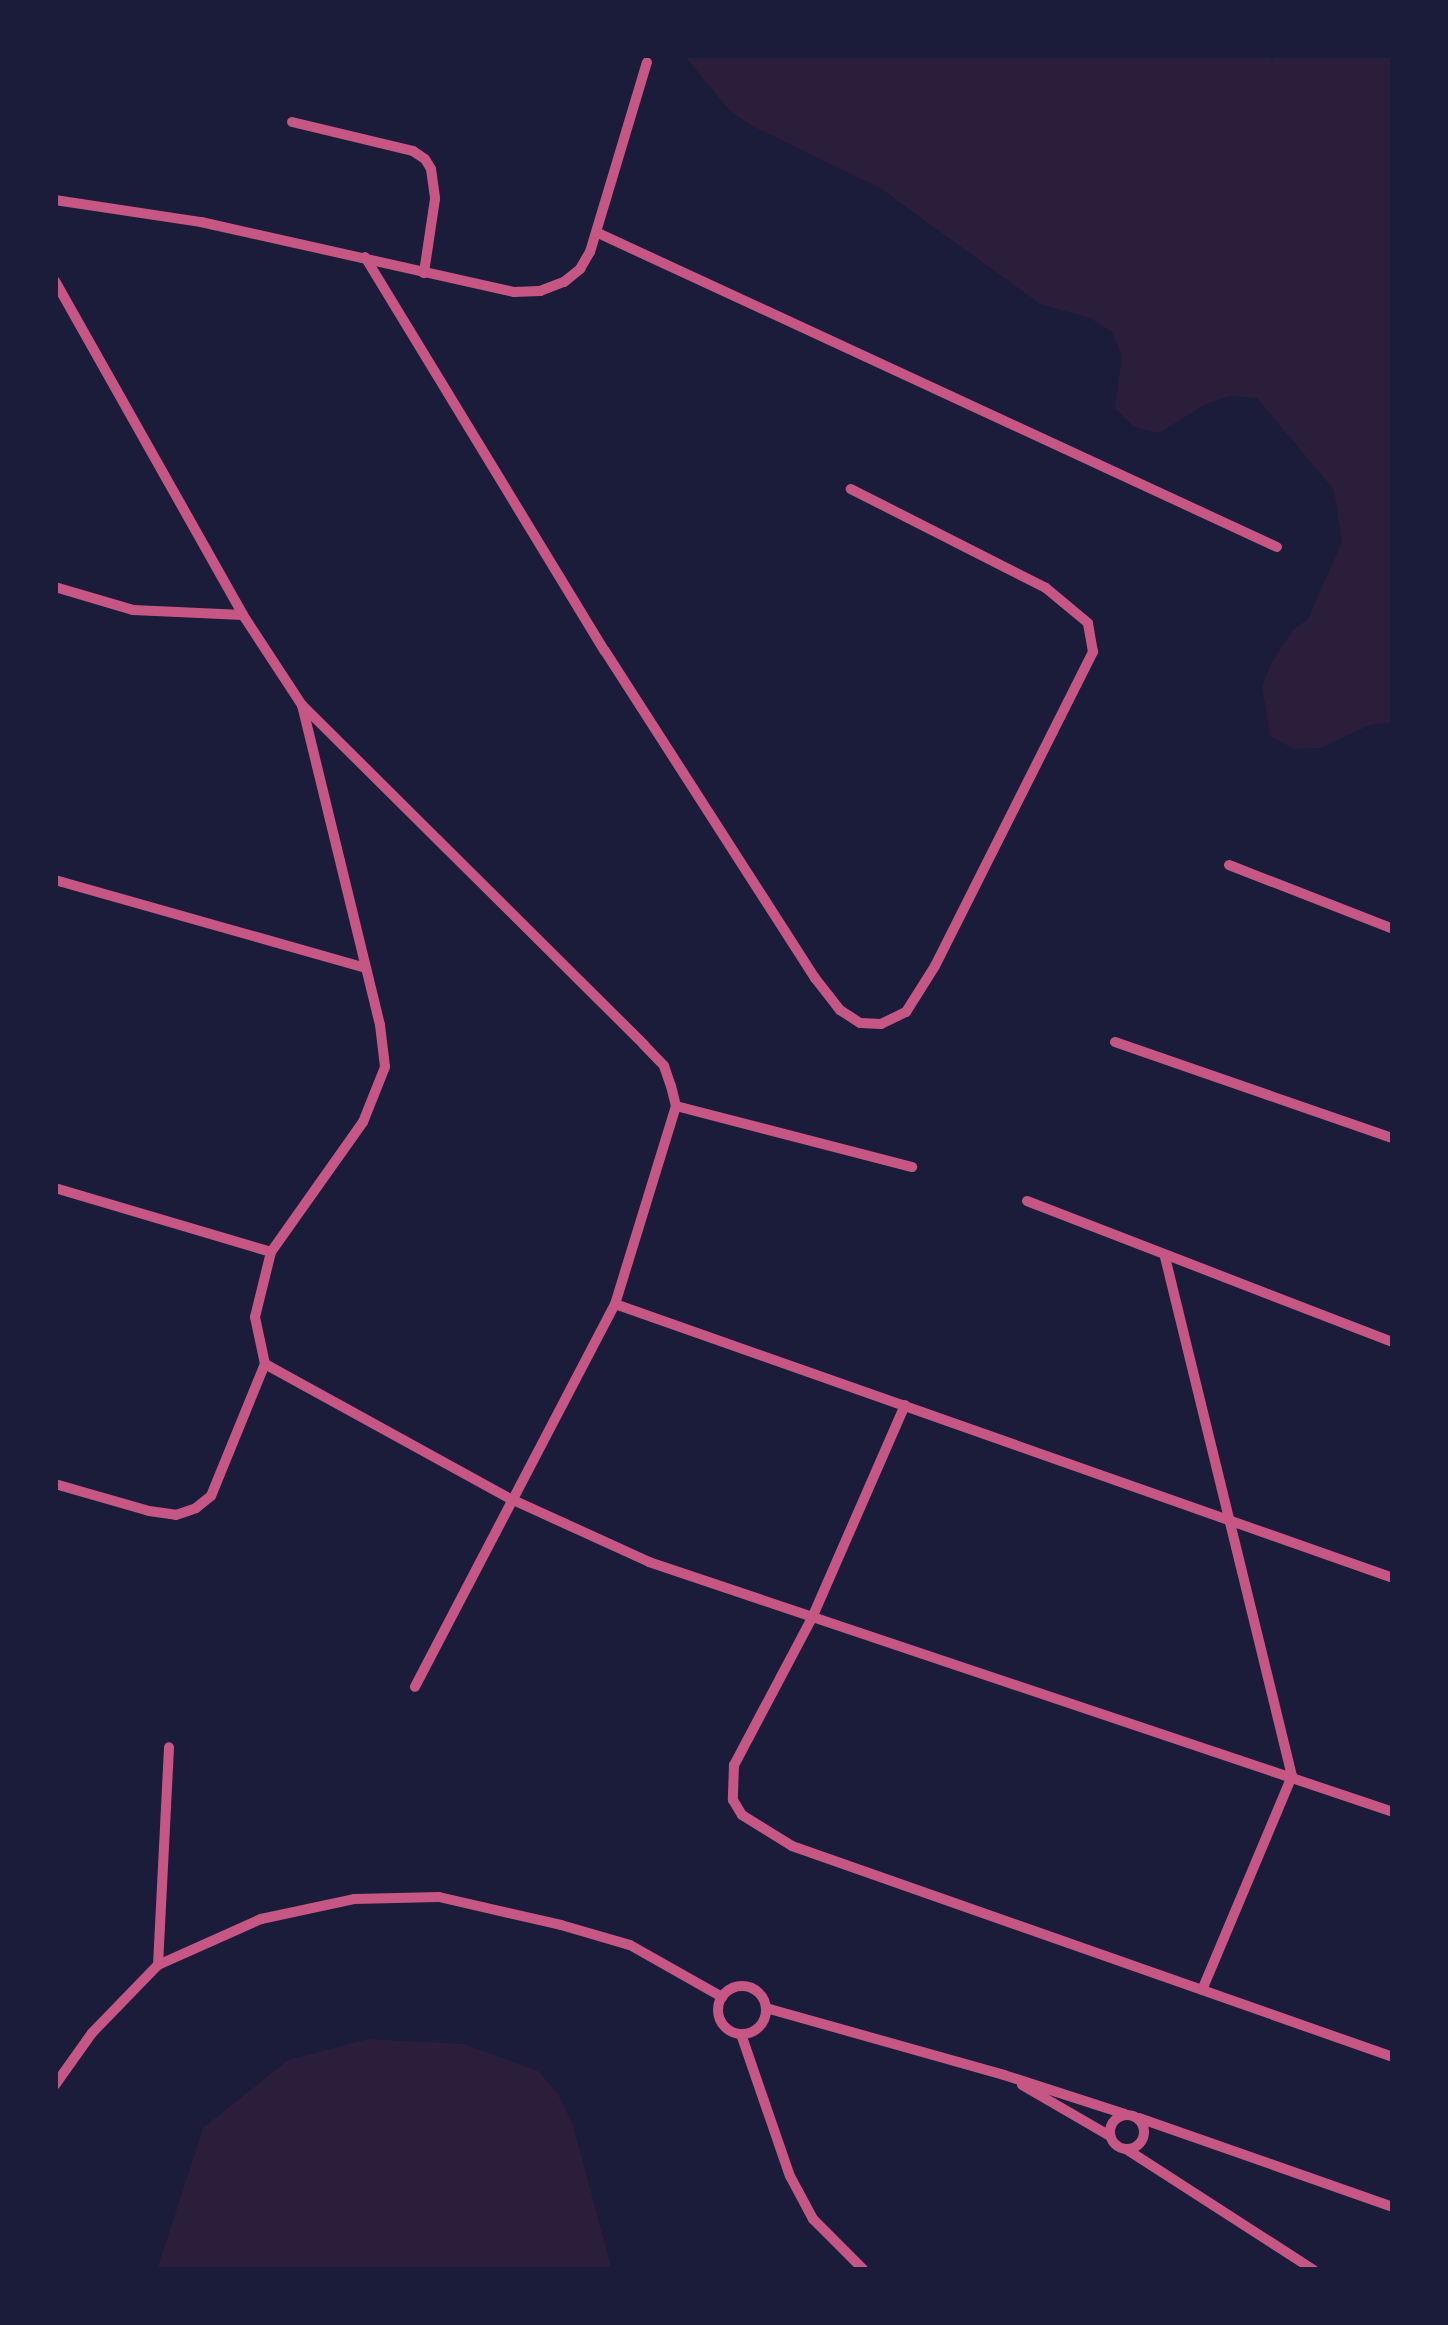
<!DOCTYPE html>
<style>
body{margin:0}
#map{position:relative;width:1448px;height:2325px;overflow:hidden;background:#1b1b3a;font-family:"PT Sans Narrow",sans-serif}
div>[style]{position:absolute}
.green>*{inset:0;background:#2a1e3b}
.minor>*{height:10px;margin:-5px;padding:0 5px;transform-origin:5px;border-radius:5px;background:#c65784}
.minor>.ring{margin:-5px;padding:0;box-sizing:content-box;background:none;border:10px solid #c65784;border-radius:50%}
span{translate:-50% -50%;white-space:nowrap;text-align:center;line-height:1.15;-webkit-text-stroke:8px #1b1b3a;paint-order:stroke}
.frame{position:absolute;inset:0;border:58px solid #1b1b3a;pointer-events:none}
</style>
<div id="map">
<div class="green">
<i style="clip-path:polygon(684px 55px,1267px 55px,1272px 60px,1277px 55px,1393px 55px,1393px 722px,1370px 725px,1320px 748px,1294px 749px,1270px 736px,1262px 686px,1272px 662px,1293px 630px,1308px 619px,1342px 542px,1334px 490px,1257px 398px,1229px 396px,1204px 405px,1159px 433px,1134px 427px,1115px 408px,1122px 356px,1112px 332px,1090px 318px,1040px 304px,880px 188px,752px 126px,729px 110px)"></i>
<i style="clip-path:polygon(368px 2039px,464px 2044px,538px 2071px,558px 2094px,573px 2125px,612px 2270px,157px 2270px,203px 2128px,288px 2060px)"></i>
</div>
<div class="minor">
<i style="left:292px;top:122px;width:124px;rotate:13.5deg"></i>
<i style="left:413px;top:151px;width:14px;rotate:34deg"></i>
<i style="left:425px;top:159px;width:12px;rotate:59deg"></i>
<i style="left:431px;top:169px;width:30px;rotate:82deg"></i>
<i style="left:435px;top:199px;width:75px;rotate:98.5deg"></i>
<i style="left:55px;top:200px;width:148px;rotate:8.6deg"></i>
<i style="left:201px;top:222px;width:321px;rotate:12.6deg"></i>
<i style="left:514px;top:292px;width:26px;rotate:-2deg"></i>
<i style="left:540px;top:291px;width:26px;rotate:-21deg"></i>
<i style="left:564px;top:282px;width:21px;rotate:-39deg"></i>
<i style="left:580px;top:269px;width:20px;rotate:-60deg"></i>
<i style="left:590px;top:252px;width:198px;rotate:-73.3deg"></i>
<i style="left:598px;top:233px;width:748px;rotate:24.82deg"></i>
<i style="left:365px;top:257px;width:461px;rotate:58.7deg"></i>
<i style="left:605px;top:651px;width:389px;rotate:57.3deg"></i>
<i style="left:815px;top:978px;width:41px;rotate:52deg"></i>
<i style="left:840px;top:1010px;width:24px;rotate:33deg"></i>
<i style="left:860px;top:1023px;width:21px;rotate:3deg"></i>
<i style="left:881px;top:1024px;width:28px;rotate:-26deg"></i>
<i style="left:906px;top:1012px;width:54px;rotate:-57.8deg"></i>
<i style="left:935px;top:966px;width:352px;rotate:-63.3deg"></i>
<i style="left:1093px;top:652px;width:29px;rotate:-100deg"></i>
<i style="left:1088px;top:623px;width:55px;rotate:-140.2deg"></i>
<i style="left:1046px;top:588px;width:219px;rotate:-153.1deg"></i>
<i style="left:55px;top:281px;width:383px;rotate:60.6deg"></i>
<i style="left:243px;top:615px;width:108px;rotate:56.8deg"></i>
<i style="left:302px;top:705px;width:482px;rotate:44.8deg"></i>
<i style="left:644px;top:1045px;width:29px;rotate:46deg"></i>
<i style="left:664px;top:1066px;width:21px;rotate:71deg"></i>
<i style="left:671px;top:1086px;width:21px;rotate:76deg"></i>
<i style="left:676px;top:1106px;width:207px;rotate:107.1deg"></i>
<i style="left:615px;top:1304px;width:432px;rotate:117.6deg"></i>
<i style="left:55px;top:587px;width:81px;rotate:16.4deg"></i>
<i style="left:133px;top:610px;width:110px;rotate:2.6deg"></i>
<i style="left:302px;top:705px;width:329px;rotate:76.3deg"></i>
<i style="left:380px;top:1025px;width:42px;rotate:83.2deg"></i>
<i style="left:385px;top:1067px;width:59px;rotate:111.8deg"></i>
<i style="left:363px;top:1122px;width:159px;rotate:125.3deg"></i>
<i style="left:271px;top:1252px;width:67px;rotate:103.8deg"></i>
<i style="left:255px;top:1317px;width:48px;rotate:78deg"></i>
<i style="left:265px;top:1364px;width:281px;rotate:28.8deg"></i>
<i style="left:511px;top:1499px;width:152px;rotate:24.5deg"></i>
<i style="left:649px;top:1562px;width:785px;rotate:18.57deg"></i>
<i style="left:1229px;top:865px;width:176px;rotate:21.3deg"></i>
<i style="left:55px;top:880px;width:323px;rotate:15.8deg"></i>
<i style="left:1115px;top:1042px;width:294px;rotate:19.1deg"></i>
<i style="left:676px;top:1106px;width:244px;rotate:14.5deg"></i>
<i style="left:55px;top:1188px;width:225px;rotate:16.5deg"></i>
<i style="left:1027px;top:1201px;width:392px;rotate:21.1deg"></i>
<i style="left:1165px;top:1257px;width:534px;rotate:76.25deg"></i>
<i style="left:1292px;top:1776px;width:232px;rotate:112.8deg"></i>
<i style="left:615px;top:1304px;width:825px;rotate:19.4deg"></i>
<i style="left:905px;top:1405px;width:230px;rotate:113.6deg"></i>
<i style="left:813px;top:1616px;width:169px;rotate:117.9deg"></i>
<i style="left:734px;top:1765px;width:35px;rotate:92deg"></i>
<i style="left:733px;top:1800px;width:17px;rotate:59deg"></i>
<i style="left:742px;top:1815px;width:59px;rotate:31.8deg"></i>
<i style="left:792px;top:1846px;width:637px;rotate:19.35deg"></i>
<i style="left:55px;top:1484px;width:98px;rotate:16deg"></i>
<i style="left:149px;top:1511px;width:27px;rotate:8deg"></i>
<i style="left:176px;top:1515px;width:21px;rotate:-19deg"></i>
<i style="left:196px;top:1508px;width:19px;rotate:-39deg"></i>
<i style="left:211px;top:1496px;width:143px;rotate:-67.8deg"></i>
<i style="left:158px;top:1965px;width:218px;rotate:-87.1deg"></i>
<i class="ring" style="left:718px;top:1986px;width:38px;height:38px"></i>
<i style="left:766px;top:2008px;width:247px;rotate:15.7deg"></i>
<i style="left:1004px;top:2075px;width:127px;rotate:17.9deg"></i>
<i style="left:741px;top:2034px;width:150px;rotate:71deg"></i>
<i style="left:790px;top:2176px;width:49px;rotate:61.9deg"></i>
<i style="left:813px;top:2219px;width:72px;rotate:45deg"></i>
<i style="left:55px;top:2085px;width:64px;rotate:-54.6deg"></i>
<i style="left:92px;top:2033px;width:95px;rotate:-45.9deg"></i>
<i style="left:158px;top:1965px;width:113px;rotate:-24.1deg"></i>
<i style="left:261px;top:1919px;width:95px;rotate:-12.1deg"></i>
<i style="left:354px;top:1899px;width:85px;rotate:-1.3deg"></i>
<i style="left:439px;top:1897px;width:125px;rotate:12.9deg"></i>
<i style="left:561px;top:1925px;width:72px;rotate:16.2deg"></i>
<i style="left:630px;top:1945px;width:106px;rotate:29.5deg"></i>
<i style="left:1022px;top:2085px;width:102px;rotate:30.1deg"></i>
<i class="ring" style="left:1110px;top:2115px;width:24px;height:24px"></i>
<i style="left:1139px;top:2118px;width:269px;rotate:19.3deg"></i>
<i style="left:1126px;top:2149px;width:224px;rotate:32.8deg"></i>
</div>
<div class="frame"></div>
</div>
